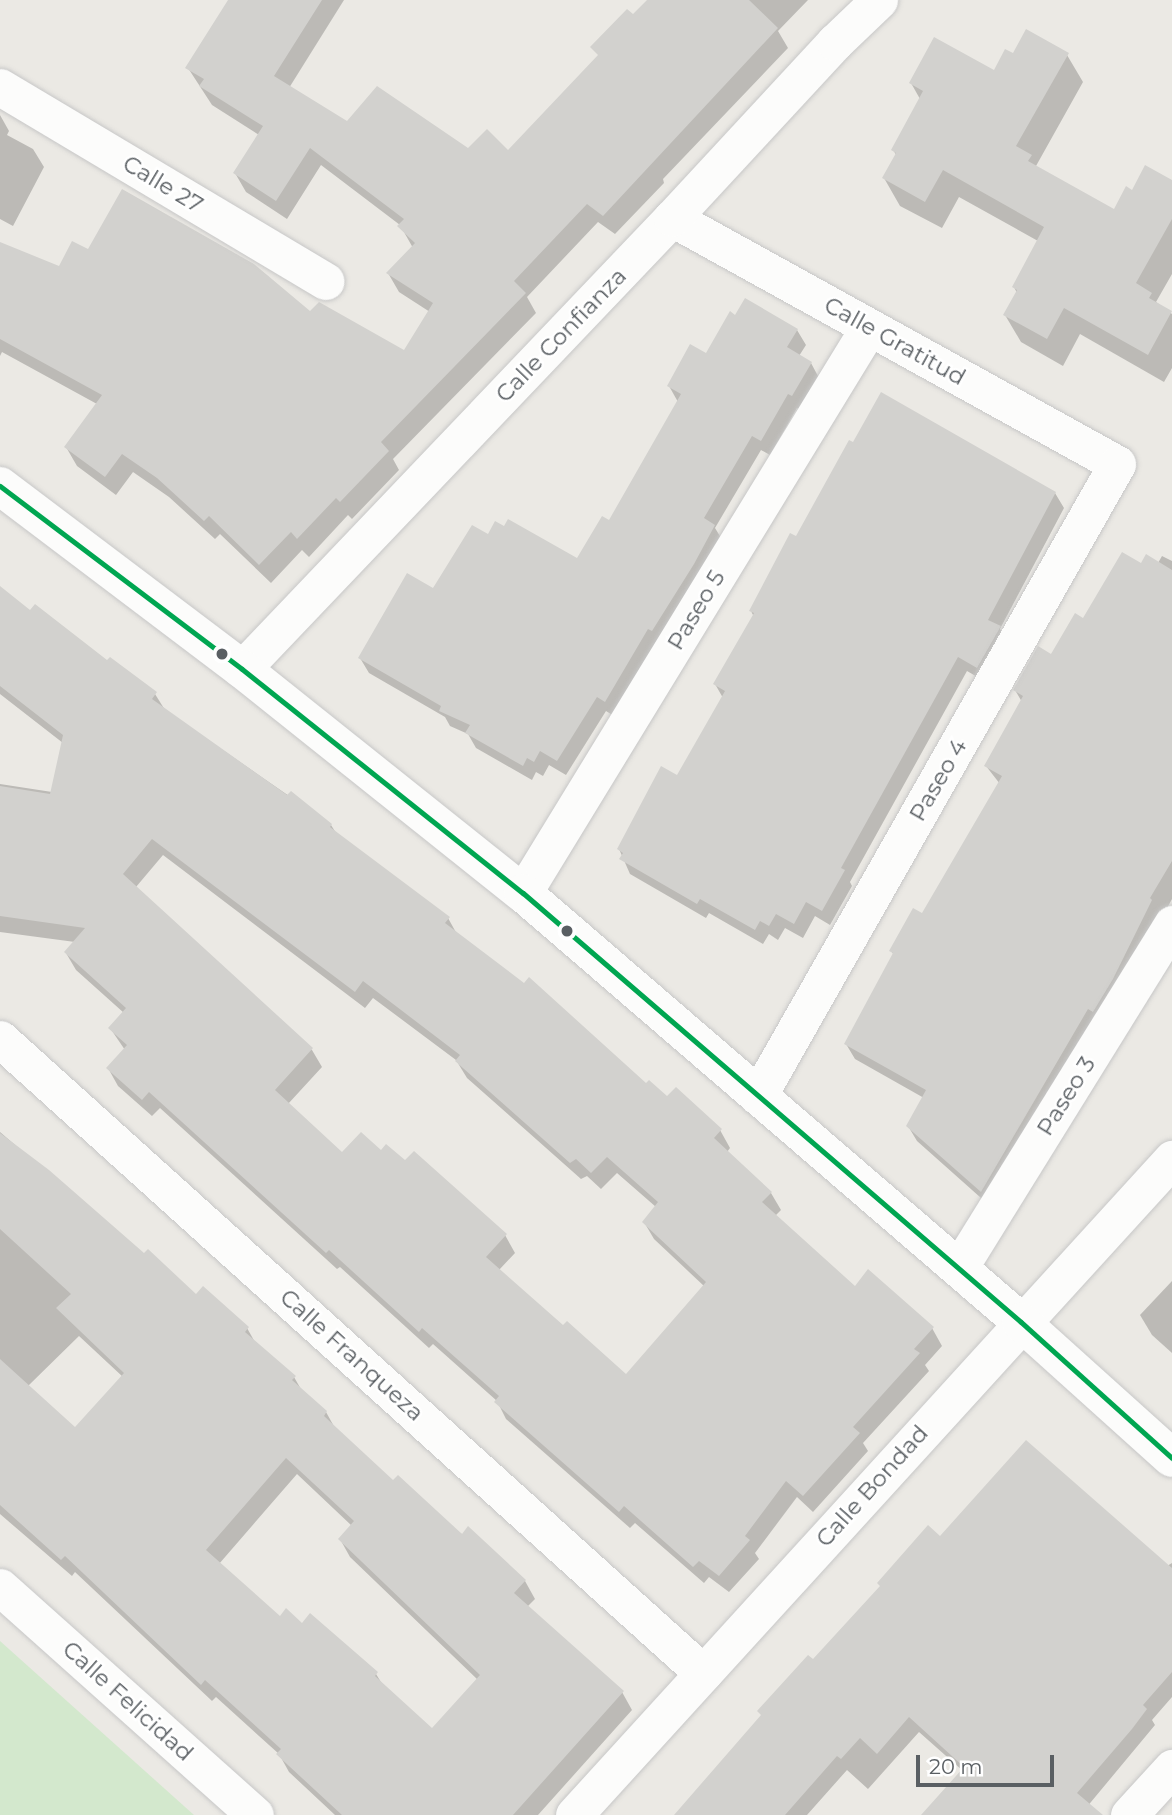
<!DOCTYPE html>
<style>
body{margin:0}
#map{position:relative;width:1172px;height:1815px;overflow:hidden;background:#ebe9e4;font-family:Montserrat,sans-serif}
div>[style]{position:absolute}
.green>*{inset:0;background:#d3e8cd}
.shadow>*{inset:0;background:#0003}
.building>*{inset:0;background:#d2d1ce}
.roads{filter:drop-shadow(0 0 2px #c7c7c7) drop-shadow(0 0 2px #c7c7c7)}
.street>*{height:37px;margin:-18.5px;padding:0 18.5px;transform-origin:18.5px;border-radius:18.5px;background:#fcfcfb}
.secondary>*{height:38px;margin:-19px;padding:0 19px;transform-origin:19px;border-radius:19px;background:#fcfcfb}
.bus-1>*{height:5px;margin:-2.5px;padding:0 2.5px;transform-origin:2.5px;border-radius:2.5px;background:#00a651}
.dots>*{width:19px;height:19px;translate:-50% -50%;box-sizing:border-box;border:4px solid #fff;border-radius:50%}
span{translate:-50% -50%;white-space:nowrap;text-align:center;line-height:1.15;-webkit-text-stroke:5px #fff;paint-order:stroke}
.street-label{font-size:23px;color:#5a5f63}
.scale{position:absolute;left:916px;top:1755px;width:138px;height:32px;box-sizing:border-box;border:4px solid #5a5f63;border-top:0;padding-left:9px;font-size:21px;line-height:24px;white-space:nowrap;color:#5a5f63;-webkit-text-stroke:5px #fff;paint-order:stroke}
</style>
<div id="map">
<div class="green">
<i style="clip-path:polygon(0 1641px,194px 1815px,0 1815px)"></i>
</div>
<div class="shadow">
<i style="clip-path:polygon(230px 0,344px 0,289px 88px,347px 124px,469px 150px,508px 152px,652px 0,808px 0,778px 31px,788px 48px,663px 179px,664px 183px,615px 234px,598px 222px,527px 297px,536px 313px,393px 459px,399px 470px,352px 519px,348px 515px,309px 557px,302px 550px,271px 583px,220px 534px,215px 539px,169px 497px,133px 472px,116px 495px,77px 466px,66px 447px,97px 404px,2px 352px,0 356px,0 244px,59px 268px,88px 251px,310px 314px,405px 353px,430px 312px,399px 292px,388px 273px,413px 248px,400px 225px,321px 165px,287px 219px,246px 192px,235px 173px,259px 135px,212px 105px,188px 68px)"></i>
<i style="clip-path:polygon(1014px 55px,1067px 55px,1083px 82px,1036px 166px,1038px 169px,1114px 211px,1132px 192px,1172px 182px,1172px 274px,1156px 302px,1172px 314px,1172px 368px,1164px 382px,1080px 334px,1063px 366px,1021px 342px,1005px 315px,1017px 293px,1014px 287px,1038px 241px,959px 197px,942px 228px,900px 206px,884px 178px,897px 156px,893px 150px,920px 99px,911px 83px,995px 72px)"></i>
<i style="clip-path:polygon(0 115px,9px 131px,7px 135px,33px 149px,44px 167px,13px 226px,0 219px)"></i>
<i style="clip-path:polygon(736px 317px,797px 330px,806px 345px,799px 356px,811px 363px,819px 378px,801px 410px,797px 408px,770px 455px,761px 450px,715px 528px,723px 541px,614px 716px,606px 711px,566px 775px,549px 765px,543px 776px,536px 772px,532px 780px,476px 748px,468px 734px,450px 726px,445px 717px,369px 673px,360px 658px,488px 536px,578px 561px,610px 522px,678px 402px,669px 386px,706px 356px)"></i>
<i style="clip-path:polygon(1055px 493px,1064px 508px,1000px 629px,1008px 643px,986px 682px,967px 671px,850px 882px,852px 886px,830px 925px,815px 916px,803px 938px,785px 928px,778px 940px,769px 934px,763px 944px,709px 913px,706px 918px,630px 874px,619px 849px,678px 777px,723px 698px,715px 684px,754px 617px,751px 611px,796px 538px)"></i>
<i style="clip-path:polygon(1162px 556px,1172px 561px,1172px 899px,1121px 994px,990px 1206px,917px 1141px,908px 1126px,924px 1098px,855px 1059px,846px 1044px,894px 955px,891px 951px,922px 916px,1000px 784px,986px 766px,1022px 702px,1015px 690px,1142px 565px,1158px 563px)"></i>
<i style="clip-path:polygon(evenodd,0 588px,30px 613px,155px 694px,165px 710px,331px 825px,336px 833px,448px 918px,458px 936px,646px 1085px,720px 1130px,730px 1148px,727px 1152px,771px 1193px,781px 1210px,775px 1216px,856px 1288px,932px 1328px,942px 1346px,925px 1365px,929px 1371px,863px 1443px,868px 1451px,813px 1512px,797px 1497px,755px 1553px,759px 1559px,729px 1592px,709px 1577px,704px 1583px,635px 1523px,630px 1528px,506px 1419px,497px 1401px,433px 1344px,429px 1348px,340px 1267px,337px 1269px,160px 1108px,152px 1116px,118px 1086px,108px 1068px,125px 1050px,110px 1028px,124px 1013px,76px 970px,66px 953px,75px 942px,0 932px,0 784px,52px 792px,63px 743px,0 694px,0 588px,163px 855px,365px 1008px,373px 998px,456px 1060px,467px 1078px,581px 1179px,587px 1176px,601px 1189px,617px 1173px,656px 1207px,644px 1222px,654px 1239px,705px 1287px,626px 1377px,563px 1328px,499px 1270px,515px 1253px,505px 1235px,381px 1152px,343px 1155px,288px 1104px,322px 1067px,312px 1050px,136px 887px,163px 855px)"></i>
<i style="clip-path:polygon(evenodd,0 1132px,144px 1256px,197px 1297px,247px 1328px,256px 1344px,294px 1377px,302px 1391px,326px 1412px,336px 1430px,393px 1483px,525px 1581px,535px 1599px,527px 1607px,622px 1692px,632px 1710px,538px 1815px,335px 1815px,289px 1772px,279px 1754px,216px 1697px,212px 1701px,75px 1572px,72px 1576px,0 1514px,0 1132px,79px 1336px,123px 1377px,75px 1430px,28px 1386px,79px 1336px,0 1132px,297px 1474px,352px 1526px,340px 1539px,350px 1557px,478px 1680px,432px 1730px,384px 1687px,376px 1674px,302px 1625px,280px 1618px,219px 1564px,297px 1474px)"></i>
<i style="clip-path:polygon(1172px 1281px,1172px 1353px,1152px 1335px,1140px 1315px)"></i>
<i style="clip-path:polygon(940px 1539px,1167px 1566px,1172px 1563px,1172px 1697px,1152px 1720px,1155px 1725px,1086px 1808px,1088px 1815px,923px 1815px,963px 1771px,919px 1732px,868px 1789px,847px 1770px,807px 1815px,676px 1815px,813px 1662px)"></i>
</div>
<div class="building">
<i style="clip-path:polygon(228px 0,322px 0,274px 76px,347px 121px,377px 86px,468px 148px,487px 129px,508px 150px,598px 55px,590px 47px,627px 9px,633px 14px,647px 0,749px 0,778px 28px,603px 216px,587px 204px,514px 281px,526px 293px,381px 442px,389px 451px,340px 502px,336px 498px,297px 539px,291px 532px,259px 565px,209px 516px,204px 521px,157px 478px,122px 454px,105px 477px,64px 447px,102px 395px,0 339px,0 242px,59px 266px,72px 241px,88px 249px,122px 189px,254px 264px,310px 311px,319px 302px,404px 350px,433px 303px,386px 273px,415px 243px,397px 226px,404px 219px,310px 148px,276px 201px,233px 173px,263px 126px,199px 86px,204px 79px,185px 68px)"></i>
<i style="clip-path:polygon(1026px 29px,1069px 53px,1016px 146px,1032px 155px,1028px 161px,1114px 209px,1126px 186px,1132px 190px,1145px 165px,1172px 180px,1172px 219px,1136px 283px,1152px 293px,1149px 298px,1172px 311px,1148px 355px,1064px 308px,1047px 339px,1003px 315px,1017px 290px,1012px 287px,1044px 227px,943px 170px,925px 202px,882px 178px,896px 153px,891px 150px,923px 91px,909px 83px,934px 37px,994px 70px,1005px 49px,1013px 53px)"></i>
<i style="clip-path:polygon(745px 298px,798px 329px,787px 347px,812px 362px,792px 396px,788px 394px,761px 441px,752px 436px,704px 518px,715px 525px,694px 564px,652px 631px,648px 629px,605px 702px,597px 697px,557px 761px,540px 751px,534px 762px,527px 758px,523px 766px,465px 733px,470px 725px,439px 711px,441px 706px,358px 658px,407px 573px,433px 588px,472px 525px,488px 534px,495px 521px,504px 526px,508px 519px,577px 558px,602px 516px,609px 520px,681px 394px,667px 386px,690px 344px,706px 353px,730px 311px,735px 315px)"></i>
<i style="clip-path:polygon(881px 392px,1056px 492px,988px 620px,1001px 626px,977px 668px,958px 657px,841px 868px,845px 870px,822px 911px,806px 902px,794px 924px,776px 914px,769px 926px,760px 921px,755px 930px,700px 899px,697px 904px,619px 859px,623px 853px,617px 849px,661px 766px,677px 775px,725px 691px,713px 684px,754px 613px,749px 611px,790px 533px,796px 536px,849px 440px,853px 442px)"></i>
<i style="clip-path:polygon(1122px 552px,1141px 563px,1146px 554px,1172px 570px,1172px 861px,1150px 898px,1152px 900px,1113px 979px,1093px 1012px,1088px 1009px,981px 1192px,906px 1126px,926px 1090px,844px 1044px,893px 953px,889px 951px,913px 908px,922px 913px,1002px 776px,984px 766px,1023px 696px,1013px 690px,1038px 646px,1051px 654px,1075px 613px,1083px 618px)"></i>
<i style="clip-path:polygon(evenodd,0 586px,30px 610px,35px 604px,107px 660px,110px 657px,157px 692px,152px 699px,287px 795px,291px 791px,332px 824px,330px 827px,450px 917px,445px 923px,524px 983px,529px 977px,646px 1083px,649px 1080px,667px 1096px,676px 1087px,722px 1129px,714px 1138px,772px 1192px,762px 1202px,855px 1286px,868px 1269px,934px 1327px,914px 1349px,920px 1353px,853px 1427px,860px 1433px,803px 1496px,786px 1481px,745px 1536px,750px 1540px,719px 1576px,699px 1561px,693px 1567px,624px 1506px,619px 1512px,494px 1402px,499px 1396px,422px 1328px,419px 1332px,329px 1250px,326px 1253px,149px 1092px,142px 1100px,106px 1068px,127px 1045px,108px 1028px,126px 1008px,64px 952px,85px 928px,0 916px,0 786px,50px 794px,63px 735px,0 686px,0 586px,152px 839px,355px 992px,363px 981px,460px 1055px,455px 1061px,570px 1163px,576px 1159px,591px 1173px,607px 1157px,658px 1202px,642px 1222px,706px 1282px,626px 1374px,567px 1321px,563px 1325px,486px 1257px,507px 1234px,414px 1151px,405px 1160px,386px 1144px,381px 1150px,361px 1132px,342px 1152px,275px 1090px,313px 1048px,123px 874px,152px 839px)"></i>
<i style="clip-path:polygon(evenodd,0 1133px,49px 1170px,144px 1253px,148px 1249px,196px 1294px,203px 1286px,249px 1327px,245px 1332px,296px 1376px,292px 1380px,327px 1411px,324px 1416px,393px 1480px,398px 1475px,462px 1534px,468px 1526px,526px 1580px,514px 1593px,624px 1691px,513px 1815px,342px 1815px,276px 1754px,281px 1749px,205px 1680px,201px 1685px,65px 1556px,61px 1560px,0 1505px,0 1359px,75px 1427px,124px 1373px,56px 1308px,71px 1294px,0 1229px,0 1133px,286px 1458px,354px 1521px,338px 1539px,480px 1675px,432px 1728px,375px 1676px,378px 1672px,310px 1613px,302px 1623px,286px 1608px,280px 1616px,206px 1550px,286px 1458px)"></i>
<i style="clip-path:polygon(1026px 1440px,1172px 1568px,1172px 1672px,1143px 1705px,1147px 1709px,1132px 1729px,1077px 1793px,1103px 1815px,921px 1815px,964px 1767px,909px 1717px,877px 1754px,860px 1738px,841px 1759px,837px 1756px,785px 1815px,674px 1815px,761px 1715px,757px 1711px,808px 1655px,813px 1659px,880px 1586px,877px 1583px,928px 1525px,940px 1536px)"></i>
</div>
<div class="roads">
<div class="street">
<i style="left:0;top:87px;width:379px;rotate:30.8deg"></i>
<i style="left:672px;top:218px;width:508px;rotate:28.93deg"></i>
<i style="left:1117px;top:464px;width:727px;rotate:119.6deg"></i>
<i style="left:242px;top:669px;width:623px;rotate:-46.37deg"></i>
<i style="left:672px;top:218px;width:240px;rotate:-47.2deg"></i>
<i style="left:835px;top:42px;width:61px;rotate:-43.7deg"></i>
<i style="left:523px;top:893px;width:663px;rotate:-58.56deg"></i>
<i style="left:0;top:1039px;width:947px;rotate:42.05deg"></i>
<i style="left:959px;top:1268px;width:405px;rotate:-58.2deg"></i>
<i style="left:0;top:1587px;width:342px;rotate:41.8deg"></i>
<i style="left:574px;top:1815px;width:888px;rotate:-47.65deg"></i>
<i style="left:1129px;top:1815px;width:64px;rotate:-47.5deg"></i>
</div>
<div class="secondary">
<i style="left:0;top:486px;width:303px;rotate:37.1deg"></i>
<i style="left:242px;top:669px;width:359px;rotate:38.6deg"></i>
<i style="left:523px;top:893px;width:657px;rotate:40.74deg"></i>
<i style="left:1021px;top:1322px;width:203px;rotate:42deg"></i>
</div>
</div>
<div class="bus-1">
<i style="left:0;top:486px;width:303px;rotate:37.1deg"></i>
<i style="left:242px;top:669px;width:359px;rotate:38.6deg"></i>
<i style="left:523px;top:893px;width:657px;rotate:40.74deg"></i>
<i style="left:1021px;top:1322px;width:203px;rotate:42deg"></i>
</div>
<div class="dots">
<i style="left:222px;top:654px;background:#5a5f63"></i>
<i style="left:567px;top:931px;background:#5a5f63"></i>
</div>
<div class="street-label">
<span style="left:163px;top:184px;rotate:31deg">Calle 27</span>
<span style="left:561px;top:335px;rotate:-46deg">Calle Confianza</span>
<span style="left:895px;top:341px;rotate:29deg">Calle Gratitud</span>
<span style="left:696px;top:610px;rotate:-59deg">Paseo 5</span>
<span style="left:938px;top:780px;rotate:-60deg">Paseo 4</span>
<span style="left:1066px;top:1096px;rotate:-58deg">Paseo 3</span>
<span style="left:352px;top:1355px;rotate:42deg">Calle Franqueza</span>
<span style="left:872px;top:1486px;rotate:-48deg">Calle Bondad</span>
<span style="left:128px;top:1701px;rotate:42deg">Calle Felicidad</span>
</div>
<div class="scale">20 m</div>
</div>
